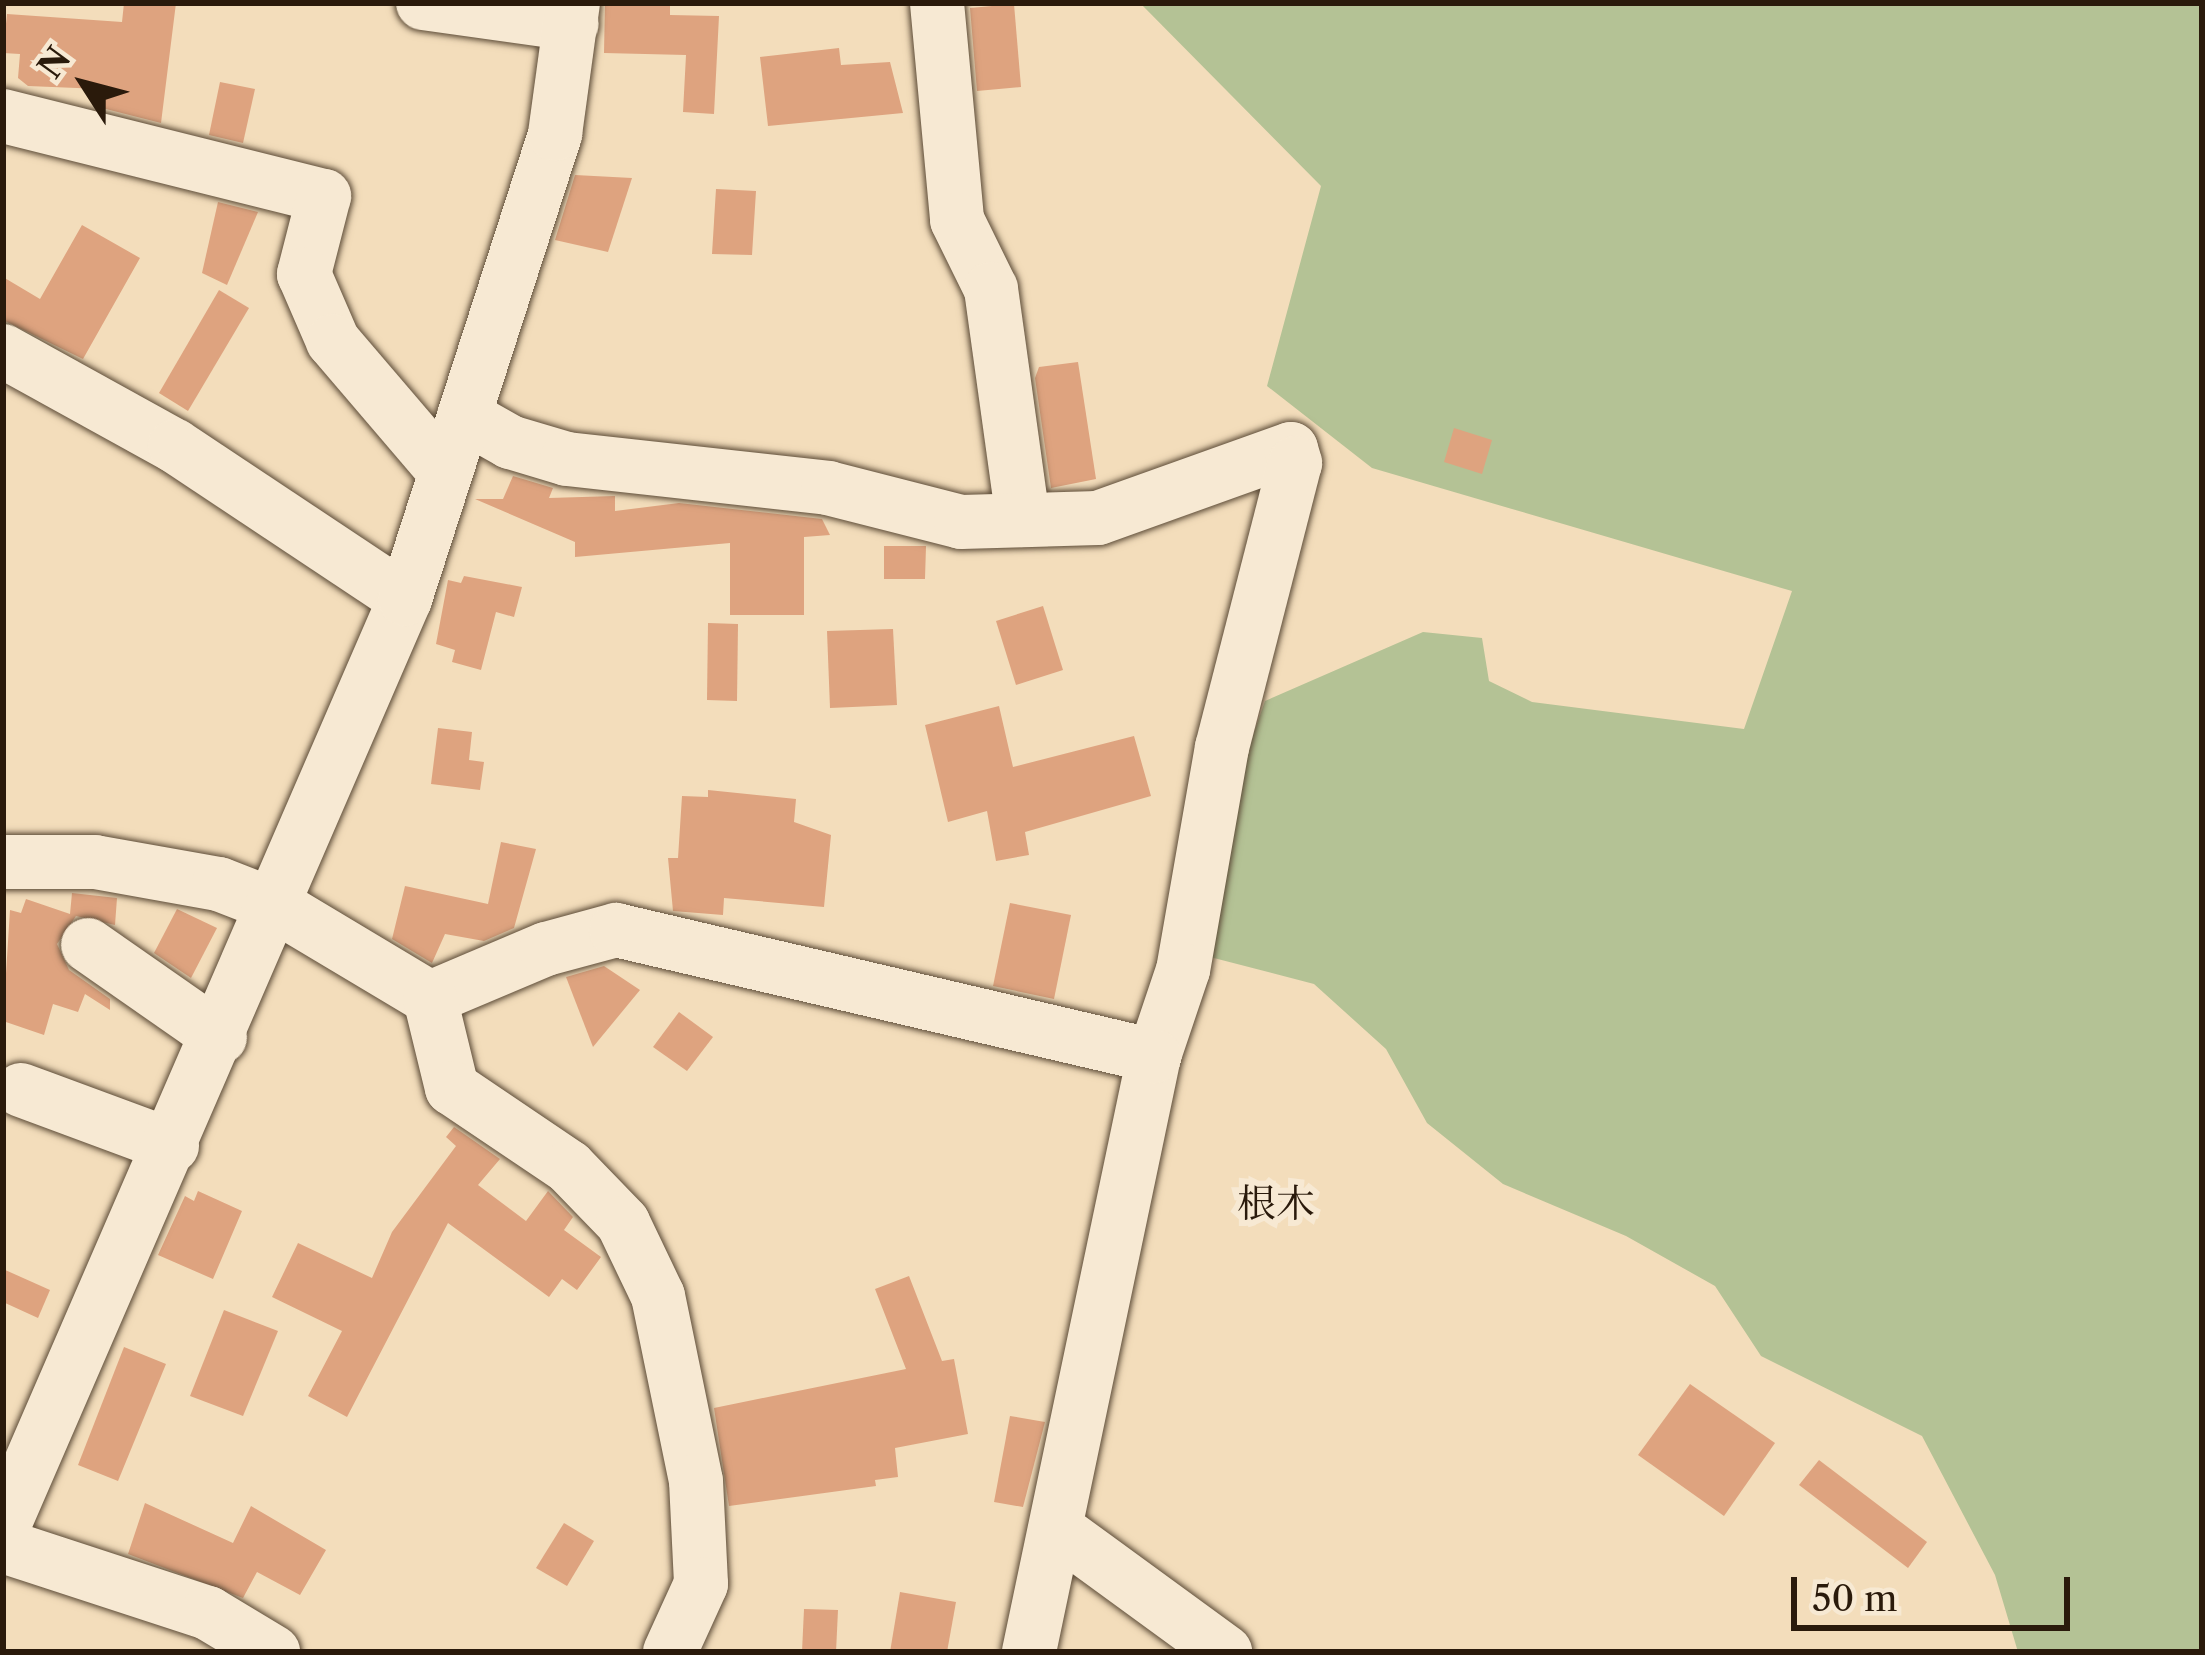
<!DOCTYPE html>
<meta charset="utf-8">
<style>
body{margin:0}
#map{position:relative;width:2205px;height:1655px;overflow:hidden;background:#f3ddbb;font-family:"Libre Caslon Text","Noto Serif JP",serif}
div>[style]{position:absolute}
.green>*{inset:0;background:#b4c295}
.building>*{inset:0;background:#dea37f}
.roads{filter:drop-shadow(0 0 3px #5c4b37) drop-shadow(0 0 3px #5c4b37)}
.minor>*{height:54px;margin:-27px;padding:0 27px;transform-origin:27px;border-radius:27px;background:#f7e9d3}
span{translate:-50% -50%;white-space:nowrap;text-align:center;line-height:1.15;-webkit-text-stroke:12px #f7e9d3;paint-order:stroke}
.neighbourhood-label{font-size:39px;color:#2a1a0b}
.frame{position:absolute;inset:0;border:6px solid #2a1a0b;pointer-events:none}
.north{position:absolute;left:24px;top:24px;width:120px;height:120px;-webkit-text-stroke:9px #f7e9d3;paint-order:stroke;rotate:306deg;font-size:33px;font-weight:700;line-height:48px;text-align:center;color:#2a1a0b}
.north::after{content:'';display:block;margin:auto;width:42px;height:54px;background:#2a1a0b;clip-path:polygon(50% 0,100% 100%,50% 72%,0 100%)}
.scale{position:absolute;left:1791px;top:1577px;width:279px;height:54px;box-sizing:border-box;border:6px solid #2a1a0b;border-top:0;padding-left:15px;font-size:36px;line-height:42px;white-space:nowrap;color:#2a1a0b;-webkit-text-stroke:9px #f7e9d3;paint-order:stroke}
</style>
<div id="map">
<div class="green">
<i style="clip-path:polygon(1140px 3px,2202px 3px,2202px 1652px,2018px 1652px,1995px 1575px,1922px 1436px,1761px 1356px,1715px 1286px,1626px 1236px,1503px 1184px,1427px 1123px,1386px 1049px,1314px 984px,1210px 957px,1246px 755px,1265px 701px,1423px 632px,1482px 638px,1489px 681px,1532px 702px,1744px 729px,1792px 591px,1372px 468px,1267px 386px,1321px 186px)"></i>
</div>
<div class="building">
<i style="clip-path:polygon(124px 3px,176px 3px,161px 123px,98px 107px,101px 89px,28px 86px,18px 78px,20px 54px,3px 53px,7px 14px,122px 22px)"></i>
<i style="clip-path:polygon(605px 3px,670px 3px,670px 15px,719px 16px,714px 114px,683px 112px,686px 55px,604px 53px)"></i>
<i style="clip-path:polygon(1014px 4px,1021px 87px,977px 91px,970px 8px)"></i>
<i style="clip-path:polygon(839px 48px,841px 65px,890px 62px,903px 113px,768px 126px,760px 57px)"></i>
<i style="clip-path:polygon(220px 82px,255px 89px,243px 143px,209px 135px)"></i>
<i style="clip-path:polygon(575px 175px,632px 178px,608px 252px,555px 240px)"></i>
<i style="clip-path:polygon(716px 189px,756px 191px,752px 255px,712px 254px)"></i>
<i style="clip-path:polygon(218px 202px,258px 212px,227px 285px,202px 273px)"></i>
<i style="clip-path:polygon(82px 225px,140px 258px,83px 359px,3px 320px,3px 277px,40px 299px)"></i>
<i style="clip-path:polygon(219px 290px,249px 308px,188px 411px,159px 393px)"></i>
<i style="clip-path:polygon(1078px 362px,1096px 479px,1051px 488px,1035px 378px,1039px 367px)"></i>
<i style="clip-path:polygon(1454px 428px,1492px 440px,1482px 474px,1444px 462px)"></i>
<i style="clip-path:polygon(513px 476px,553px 488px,549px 498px,615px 496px,615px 511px,679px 503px,822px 519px,830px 535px,804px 537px,804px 615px,730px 615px,730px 543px,575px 557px,575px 542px,475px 499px,503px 499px)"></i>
<i style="clip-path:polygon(884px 546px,926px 546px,925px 579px,884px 579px)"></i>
<i style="clip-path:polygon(464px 576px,522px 587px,514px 617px,496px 612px,481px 670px,452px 662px,455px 650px,436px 644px,448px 580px,461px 583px)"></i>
<i style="clip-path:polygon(1043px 606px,1063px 670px,1016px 685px,996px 621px)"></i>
<i style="clip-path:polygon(708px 623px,738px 624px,737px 701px,707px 700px)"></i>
<i style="clip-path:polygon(893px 629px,897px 705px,830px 708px,827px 631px)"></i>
<i style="clip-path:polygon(999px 706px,1013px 767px,1134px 736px,1151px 796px,1025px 832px,1029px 855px,996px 861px,987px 811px,948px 822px,925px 725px)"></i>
<i style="clip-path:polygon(438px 728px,472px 732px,469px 760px,484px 762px,480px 790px,431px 784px)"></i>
<i style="clip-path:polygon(708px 790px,796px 799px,794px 822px,831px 835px,824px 907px,724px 898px,723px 915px,673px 911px,668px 858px,678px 858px,682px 796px,708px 797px)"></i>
<i style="clip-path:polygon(501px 842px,536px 849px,514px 928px,484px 941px,445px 934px,432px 963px,392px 939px,405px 886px,488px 904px)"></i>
<i style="clip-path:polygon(72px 893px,117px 898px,115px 925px,76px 916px,57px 944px,69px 970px,110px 999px,110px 1010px,85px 994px,78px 1012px,53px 1004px,44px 1035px,3px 1021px,10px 910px,21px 913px,26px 899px,70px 914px)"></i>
<i style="clip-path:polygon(1010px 903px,1071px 915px,1054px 999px,993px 986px)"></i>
<i style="clip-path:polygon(177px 909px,217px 928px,191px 978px,154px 953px)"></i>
<i style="clip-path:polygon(604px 966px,640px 990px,593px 1047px,566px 977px)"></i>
<i style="clip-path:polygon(679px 1012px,713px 1037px,687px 1071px,653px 1047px)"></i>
<i style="clip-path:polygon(454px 1127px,500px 1159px,478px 1185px,526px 1221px,548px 1191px,573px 1217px,564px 1230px,601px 1257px,577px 1290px,562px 1279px,549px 1297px,448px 1223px,347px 1417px,308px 1396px,342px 1331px,272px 1297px,298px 1243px,372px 1278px,392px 1232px,456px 1146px,446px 1137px)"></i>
<i style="clip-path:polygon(198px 1191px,242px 1211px,213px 1279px,158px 1255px,185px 1196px,194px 1201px)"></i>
<i style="clip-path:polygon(3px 1269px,50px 1290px,38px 1318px,3px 1302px)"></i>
<i style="clip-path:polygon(909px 1276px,942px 1361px,954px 1359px,968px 1434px,895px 1448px,898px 1477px,875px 1480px,876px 1486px,729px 1506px,714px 1408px,906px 1369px,875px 1289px)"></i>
<i style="clip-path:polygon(224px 1310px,278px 1331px,243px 1416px,190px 1396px)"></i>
<i style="clip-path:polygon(124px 1347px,166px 1364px,118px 1481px,78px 1465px)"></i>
<i style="clip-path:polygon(1690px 1384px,1775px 1443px,1724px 1516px,1638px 1455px)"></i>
<i style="clip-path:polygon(1010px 1416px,1045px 1422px,1023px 1507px,994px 1502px)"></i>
<i style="clip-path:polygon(1819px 1460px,1927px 1542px,1908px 1568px,1799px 1485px)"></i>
<i style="clip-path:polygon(145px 1503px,233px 1543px,251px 1506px,326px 1550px,300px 1595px,257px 1572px,243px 1598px,128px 1554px)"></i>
<i style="clip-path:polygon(564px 1523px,594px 1541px,567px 1586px,536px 1568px)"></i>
<i style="clip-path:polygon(900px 1592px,956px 1602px,947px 1652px,890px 1652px)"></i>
<i style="clip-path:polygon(804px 1609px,838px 1610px,836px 1652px,802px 1652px)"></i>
</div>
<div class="roads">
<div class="minor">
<i style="left:423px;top:3px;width:150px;rotate:8deg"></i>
<i style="left:937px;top:3px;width:218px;rotate:84.7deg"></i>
<i style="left:957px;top:220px;width:77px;rotate:63.8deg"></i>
<i style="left:991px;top:289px;width:233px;rotate:82.1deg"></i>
<i style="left:3px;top:116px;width:331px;rotate:14deg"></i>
<i style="left:324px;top:196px;width:81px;rotate:104.4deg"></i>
<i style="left:304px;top:274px;width:73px;rotate:66.6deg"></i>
<i style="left:333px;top:341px;width:170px;rotate:49.5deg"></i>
<i style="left:3px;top:351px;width:196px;rotate:28.9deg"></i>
<i style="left:175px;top:446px;width:276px;rotate:33.6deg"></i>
<i style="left:464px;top:416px;width:53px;rotate:29.5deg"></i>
<i style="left:510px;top:442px;width:59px;rotate:16.6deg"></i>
<i style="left:567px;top:459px;width:263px;rotate:6.3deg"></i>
<i style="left:828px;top:488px;width:137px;rotate:14.3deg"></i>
<i style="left:961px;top:522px;width:137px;rotate:-1.7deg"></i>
<i style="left:1098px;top:518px;width:205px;rotate:-19.7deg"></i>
<i style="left:1291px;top:449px;width:15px;rotate:74deg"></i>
<i style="left:1295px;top:463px;width:293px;rotate:104.4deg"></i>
<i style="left:1222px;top:747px;width:226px;rotate:99.9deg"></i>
<i style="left:1183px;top:970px;width:91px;rotate:108.6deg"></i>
<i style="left:1154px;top:1056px;width:609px;rotate:101.85deg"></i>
<i style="left:3px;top:862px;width:92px"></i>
<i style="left:95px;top:862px;width:126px;rotate:10.1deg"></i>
<i style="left:219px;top:884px;width:63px;rotate:21.3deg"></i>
<i style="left:278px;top:907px;width:177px;rotate:30.9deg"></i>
<i style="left:430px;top:998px;width:126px;rotate:-22.9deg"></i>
<i style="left:546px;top:949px;width:73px;rotate:-15.2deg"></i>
<i style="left:616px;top:930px;width:553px;rotate:13.18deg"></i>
<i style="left:88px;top:945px;width:161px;rotate:34.9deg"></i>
<i style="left:430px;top:998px;width:93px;rotate:76.3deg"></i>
<i style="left:452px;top:1088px;width:141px;rotate:34deg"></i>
<i style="left:569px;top:1167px;width:78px;rotate:46deg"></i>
<i style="left:623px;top:1223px;width:81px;rotate:64.4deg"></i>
<i style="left:658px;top:1296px;width:189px;rotate:78.4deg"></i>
<i style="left:696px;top:1481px;width:103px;rotate:87.2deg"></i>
<i style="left:701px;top:1584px;width:75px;rotate:114.5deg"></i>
<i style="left:21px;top:1090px;width:161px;rotate:20.3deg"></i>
<i style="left:3px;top:1527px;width:1011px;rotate:-66.58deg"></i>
<i style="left:405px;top:599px;width:489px;rotate:-72.1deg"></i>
<i style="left:555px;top:134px;width:132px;rotate:-82.2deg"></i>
<i style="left:1058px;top:1530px;width:207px;rotate:36.1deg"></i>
<i style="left:3px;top:1546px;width:216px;rotate:18.1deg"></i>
<i style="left:208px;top:1613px;width:76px;rotate:31deg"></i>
</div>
</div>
<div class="neighbourhood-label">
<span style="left:1276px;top:1203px">根木</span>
</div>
<div class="frame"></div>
<div class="north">N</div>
<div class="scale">50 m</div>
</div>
